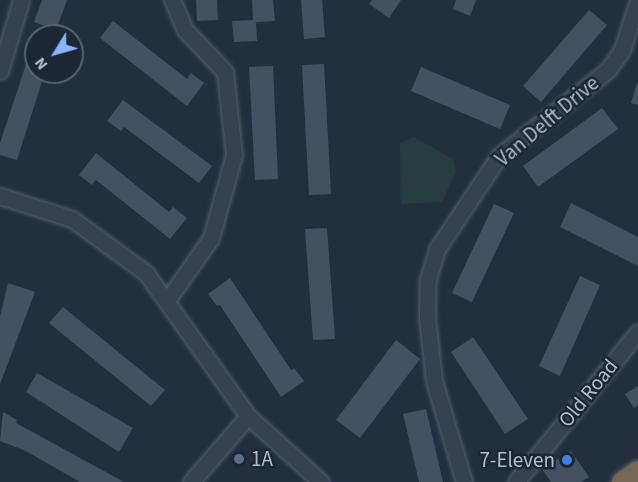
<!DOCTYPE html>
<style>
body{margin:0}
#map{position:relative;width:638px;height:482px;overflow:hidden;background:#242f3e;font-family:"Source Sans 3",sans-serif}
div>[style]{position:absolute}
.green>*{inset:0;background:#263c3f}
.building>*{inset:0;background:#455162}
.roads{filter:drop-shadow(0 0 2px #565f6c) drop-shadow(0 0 2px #565f6c)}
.minor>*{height:15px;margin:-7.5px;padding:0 7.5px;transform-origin:7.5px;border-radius:7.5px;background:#38414e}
.highway>*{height:21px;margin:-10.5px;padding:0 10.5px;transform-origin:10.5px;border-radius:10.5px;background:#746855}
.dots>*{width:16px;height:16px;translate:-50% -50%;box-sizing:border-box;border:3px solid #1d2633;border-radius:50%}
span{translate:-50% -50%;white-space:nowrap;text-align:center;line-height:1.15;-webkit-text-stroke:5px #1d2633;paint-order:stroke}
.street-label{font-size:21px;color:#b4bcc9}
.poi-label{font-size:21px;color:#b4bcc9}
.left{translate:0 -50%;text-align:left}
.right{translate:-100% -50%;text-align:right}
.north{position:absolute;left:24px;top:24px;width:60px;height:60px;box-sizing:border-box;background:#1d2633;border:2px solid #59626f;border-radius:50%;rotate:233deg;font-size:16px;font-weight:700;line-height:24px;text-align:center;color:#b4bcc9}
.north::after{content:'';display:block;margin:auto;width:21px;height:27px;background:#8ab4f8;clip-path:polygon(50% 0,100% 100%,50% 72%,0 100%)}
</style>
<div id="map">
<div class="green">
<i style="clip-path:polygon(414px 137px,453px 159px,456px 172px,442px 202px,401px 204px,400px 143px)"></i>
</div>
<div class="building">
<i style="clip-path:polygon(42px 0,67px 0,56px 30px,34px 22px)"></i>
<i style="clip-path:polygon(196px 0,217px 0,218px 20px,197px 21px)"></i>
<i style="clip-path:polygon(252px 0,273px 0,275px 21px,256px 22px,257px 41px,234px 42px,232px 21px,253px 20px)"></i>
<i style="clip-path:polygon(301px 0,322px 0,325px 37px,304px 39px)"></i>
<i style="clip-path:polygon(372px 0,401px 0,389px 18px,369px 4px)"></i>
<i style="clip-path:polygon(456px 0,476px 0,470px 16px,453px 9px)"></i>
<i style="clip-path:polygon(589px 10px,607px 25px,541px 102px,523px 86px)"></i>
<i style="clip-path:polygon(113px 21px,187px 79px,191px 73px,204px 83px,187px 106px,100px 38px)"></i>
<i style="clip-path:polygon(29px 55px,36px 57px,36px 72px,45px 72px,17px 160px,0 155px,0 143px)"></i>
<i style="clip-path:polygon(324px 64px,331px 194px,309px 195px,302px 65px)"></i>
<i style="clip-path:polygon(273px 66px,278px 179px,255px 180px,249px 67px)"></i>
<i style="clip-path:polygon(421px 67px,510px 105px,500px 129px,411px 91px)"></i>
<i style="clip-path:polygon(637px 83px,638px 83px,638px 105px,631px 103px)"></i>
<i style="clip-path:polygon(123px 100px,212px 166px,199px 183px,124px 127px,121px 131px,107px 121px)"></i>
<i style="clip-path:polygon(602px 108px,618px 129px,538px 187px,523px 166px)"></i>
<i style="clip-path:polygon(96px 153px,169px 212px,173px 207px,187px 218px,170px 239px,96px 180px,92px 185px,79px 175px)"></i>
<i style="clip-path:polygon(571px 203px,638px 237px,638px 266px,560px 227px)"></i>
<i style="clip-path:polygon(494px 204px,514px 213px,472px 302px,452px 293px)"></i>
<i style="clip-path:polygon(327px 228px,335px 339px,313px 340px,305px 229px)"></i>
<i style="clip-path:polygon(580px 276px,600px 285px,560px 376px,539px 366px)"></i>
<i style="clip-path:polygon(230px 278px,291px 370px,294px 368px,304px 381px,281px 397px,220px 305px,217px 306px,208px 294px)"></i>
<i style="clip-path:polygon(8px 283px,35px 292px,0 384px,0 317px)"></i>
<i style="clip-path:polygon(63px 307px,165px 390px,151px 406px,49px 323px)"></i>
<i style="clip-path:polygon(473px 337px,528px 419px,505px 434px,451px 352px)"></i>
<i style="clip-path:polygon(396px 340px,420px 359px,360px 438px,336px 420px)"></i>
<i style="clip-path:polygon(37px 373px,133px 428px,119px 452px,26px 392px)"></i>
<i style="clip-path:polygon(638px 386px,638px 405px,634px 408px,625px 394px)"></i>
<i style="clip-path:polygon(426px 409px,443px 482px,419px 482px,403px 414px)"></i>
<i style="clip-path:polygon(3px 412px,17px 420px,16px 423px,124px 482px,80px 482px,26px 451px,0 441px)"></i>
<i style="clip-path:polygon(571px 451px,589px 477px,581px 482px,551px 482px,542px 469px)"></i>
</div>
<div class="roads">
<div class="minor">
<i style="left:0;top:71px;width:74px;rotate:-73.5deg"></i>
<i style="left:0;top:196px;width:76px;rotate:17.7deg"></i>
<i style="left:72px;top:219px;width:92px;rotate:36.1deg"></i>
<i style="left:146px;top:273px;width:176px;rotate:54.5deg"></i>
<i style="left:248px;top:416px;width:98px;rotate:42.1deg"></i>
<i style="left:168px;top:299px;width:75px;rotate:-54.8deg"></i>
<i style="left:211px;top:238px;width:86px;rotate:-74.5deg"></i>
<i style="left:234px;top:155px;width:83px;rotate:-96.2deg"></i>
<i style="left:225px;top:72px;width:58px;rotate:-133.6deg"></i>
<i style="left:185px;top:30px;width:33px;rotate:-113deg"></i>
<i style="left:191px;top:482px;width:87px;rotate:-49.2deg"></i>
<i style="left:464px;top:482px;width:105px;rotate:-106.5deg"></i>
<i style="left:434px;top:381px;width:63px;rotate:-96.3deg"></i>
<i style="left:427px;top:318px;width:39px;rotate:-89deg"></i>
<i style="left:428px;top:279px;width:31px;rotate:-73deg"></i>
<i style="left:437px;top:249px;width:112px;rotate:-56.3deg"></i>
<i style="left:499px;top:156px;width:139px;rotate:-38.3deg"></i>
<i style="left:608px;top:70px;width:24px;rotate:-55deg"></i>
<i style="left:622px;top:50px;width:52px;rotate:-72.3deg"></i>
<i style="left:516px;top:482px;width:193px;rotate:-50.9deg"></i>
</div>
<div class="highway">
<i style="left:622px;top:482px;width:19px;rotate:-35deg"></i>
</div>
</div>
<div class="dots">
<i style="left:239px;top:459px;background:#5c6f8a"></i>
<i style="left:567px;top:460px;background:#3f7fe0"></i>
</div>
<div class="street-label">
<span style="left:547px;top:121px;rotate:-40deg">Van Delft Drive</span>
<span style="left:588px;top:393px;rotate:-51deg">Old Road</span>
</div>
<div class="poi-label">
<span class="left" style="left:251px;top:459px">1A</span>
<span class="right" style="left:555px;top:460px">7-Eleven</span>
</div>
<div class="north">N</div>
</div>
